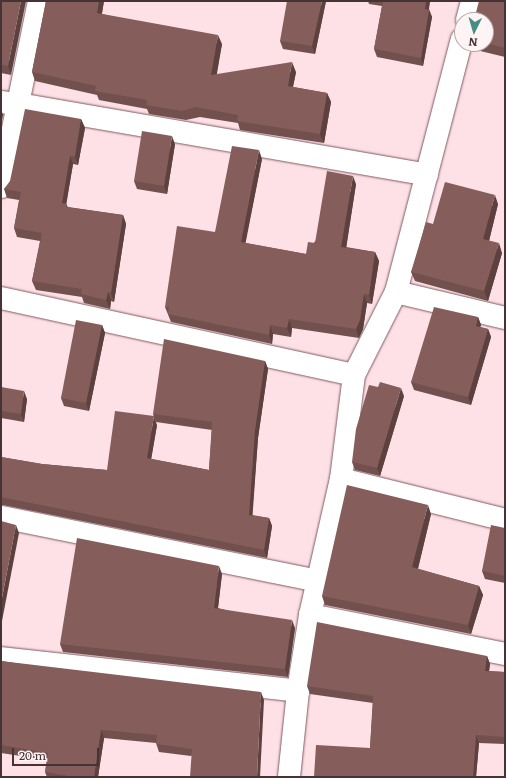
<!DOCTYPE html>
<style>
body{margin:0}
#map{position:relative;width:506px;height:778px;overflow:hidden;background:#fde1e6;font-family:Literata,serif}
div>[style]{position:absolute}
.roads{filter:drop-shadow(0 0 1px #805961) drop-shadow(0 0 1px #805961)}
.minor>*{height:22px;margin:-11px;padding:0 11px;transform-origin:11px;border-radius:11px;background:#fff}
.wall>*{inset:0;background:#72504d}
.shaded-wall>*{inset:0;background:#5d413f}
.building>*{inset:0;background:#855d5a}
span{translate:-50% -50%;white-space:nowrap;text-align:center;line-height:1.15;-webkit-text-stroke:4px #fef4f6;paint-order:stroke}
.frame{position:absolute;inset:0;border:2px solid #453336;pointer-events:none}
.north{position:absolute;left:454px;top:12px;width:40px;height:40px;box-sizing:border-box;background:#fef4f6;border:1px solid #b4a7a9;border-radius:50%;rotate:185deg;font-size:11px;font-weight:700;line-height:16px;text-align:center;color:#453336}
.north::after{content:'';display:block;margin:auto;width:14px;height:18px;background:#478d85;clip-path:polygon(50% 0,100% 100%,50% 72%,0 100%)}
.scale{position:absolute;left:12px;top:748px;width:87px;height:18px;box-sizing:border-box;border:2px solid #453336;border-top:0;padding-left:5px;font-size:12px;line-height:14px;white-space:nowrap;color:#453336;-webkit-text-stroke:3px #fef4f6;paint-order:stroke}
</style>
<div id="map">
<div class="roads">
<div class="minor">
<i style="left:467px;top:20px;width:20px;rotate:-75deg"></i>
<i style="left:1px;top:102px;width:17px;rotate:7deg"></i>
<i style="left:18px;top:104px;width:105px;rotate:-78.5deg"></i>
<i style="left:1px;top:187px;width:85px;rotate:-78.4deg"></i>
<i style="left:18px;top:104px;width:415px;rotate:9.8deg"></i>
<i style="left:396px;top:292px;width:112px;rotate:13.4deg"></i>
<i style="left:1px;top:298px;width:361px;rotate:12.3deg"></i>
<i style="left:341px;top:479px;width:105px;rotate:-82.9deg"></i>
<i style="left:354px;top:375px;width:93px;rotate:-63.2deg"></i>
<i style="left:396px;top:292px;width:261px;rotate:-75.4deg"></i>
<i style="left:1px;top:517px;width:323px;rotate:11.4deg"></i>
<i style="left:310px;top:615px;width:199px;rotate:11.3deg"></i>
<i style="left:1px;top:658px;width:299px;rotate:6.3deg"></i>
<i style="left:289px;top:777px;width:86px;rotate:-84deg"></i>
<i style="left:298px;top:691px;width:77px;rotate:-81deg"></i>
<i style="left:310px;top:615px;width:139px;rotate:-77.2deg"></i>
<i style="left:341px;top:479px;width:169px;rotate:14deg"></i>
</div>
</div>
<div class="wall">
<i style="clip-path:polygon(1px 1px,11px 75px,1px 73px)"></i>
<i style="clip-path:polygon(46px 1px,104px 1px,102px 14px,222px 44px,216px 75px,296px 72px,293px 87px,327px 93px,331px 102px,324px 143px,240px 130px,238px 123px,200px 117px,186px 120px,149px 114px,147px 109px,99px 100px,97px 95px,35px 81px,32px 72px)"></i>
<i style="clip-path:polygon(326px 1px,315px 54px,283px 49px,280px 41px)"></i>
<i style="clip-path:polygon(368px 1px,430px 1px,429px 9px,432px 17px,423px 66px,377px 57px,374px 49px,382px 6px,369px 4px)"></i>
<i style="clip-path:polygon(505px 1px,505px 57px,472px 49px,471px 44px,486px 44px,486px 20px)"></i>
<i style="clip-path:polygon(81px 119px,85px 128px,78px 165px,73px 164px,66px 204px,68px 207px,123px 215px,126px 224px,114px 302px,111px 301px,110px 309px,84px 303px,82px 297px,36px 290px,32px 281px,40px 241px,17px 237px,14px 228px,19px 200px,7px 198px,4px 189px)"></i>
<i style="clip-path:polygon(175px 144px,167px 194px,137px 189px,134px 181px)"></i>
<i style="clip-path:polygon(262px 159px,245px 243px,306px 254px,356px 184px,346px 247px,375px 252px,379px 261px,372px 304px,367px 303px,363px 329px,359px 338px,292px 328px,291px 337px,273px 334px,272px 344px,171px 322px,165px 307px,215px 232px)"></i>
<i style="clip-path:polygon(498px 204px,489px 241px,502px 253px,488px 301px,415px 281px,411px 272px,433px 224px)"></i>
<i style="clip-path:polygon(478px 317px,481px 325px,480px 327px,488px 329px,491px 337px,471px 405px,414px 390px,411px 382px)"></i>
<i style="clip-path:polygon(102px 325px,105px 333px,89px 411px,64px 406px,61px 398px)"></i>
<i style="clip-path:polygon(265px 361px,268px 369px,258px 438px,252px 515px,269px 518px,272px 526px,267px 558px,3px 505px,1px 506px,1px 457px,42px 464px,107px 470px,157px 425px,151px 459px,209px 470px,212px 430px,156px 422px,153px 414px)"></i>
<i style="clip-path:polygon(1px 387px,27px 399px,24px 422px,1px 418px)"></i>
<i style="clip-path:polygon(404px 396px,380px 476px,355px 470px,352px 462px)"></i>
<i style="clip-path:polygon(431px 514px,418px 569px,479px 586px,483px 595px,471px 634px,325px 605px,322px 596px)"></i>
<i style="clip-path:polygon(505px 528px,505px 583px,485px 579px,482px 571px)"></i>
<i style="clip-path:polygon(222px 574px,218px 608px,295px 628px,288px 677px,63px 652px,60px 644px)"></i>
<i style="clip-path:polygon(487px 656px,490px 664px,489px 671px,505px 672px,505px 744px,479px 743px,476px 777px,314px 777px,370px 748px,373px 703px,310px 694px,307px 686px)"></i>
<i style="clip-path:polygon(1px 661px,264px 700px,191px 756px,159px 752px,156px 743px,104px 738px,98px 777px,47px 777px,45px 772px,47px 760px,1px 753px)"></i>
</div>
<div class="shaded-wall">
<i style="clip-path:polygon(21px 1px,26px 1px,11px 75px,8px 66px)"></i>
<i style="clip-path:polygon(99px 1px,104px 1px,100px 23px,97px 13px)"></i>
<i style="clip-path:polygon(322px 1px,326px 1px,315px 54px,312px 46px)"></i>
<i style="clip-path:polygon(426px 1px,430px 1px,427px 17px,425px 9px)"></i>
<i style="clip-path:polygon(429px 10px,432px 17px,423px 66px,421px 58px)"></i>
<i style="clip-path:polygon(218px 35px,222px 44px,215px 85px,211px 75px)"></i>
<i style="clip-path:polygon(292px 62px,296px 72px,291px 96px,288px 86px)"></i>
<i style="clip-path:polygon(327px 93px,331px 102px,324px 143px,320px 134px)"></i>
<i style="clip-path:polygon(1px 109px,3px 115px,1px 125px)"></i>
<i style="clip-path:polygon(81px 119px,85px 128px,78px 165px,75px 156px)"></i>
<i style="clip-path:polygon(172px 136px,175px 144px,167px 194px,164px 186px)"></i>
<i style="clip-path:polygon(259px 150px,262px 159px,244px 251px,241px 242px)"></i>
<i style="clip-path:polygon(70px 156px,73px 164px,65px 212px,62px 203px)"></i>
<i style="clip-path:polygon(353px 176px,356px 184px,345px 256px,341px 247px)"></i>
<i style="clip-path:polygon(495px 195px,498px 204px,487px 249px,483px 239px)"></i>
<i style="clip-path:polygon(123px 215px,126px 224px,114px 302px,111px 293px)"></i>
<i style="clip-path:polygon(499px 243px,502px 253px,488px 301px,484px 291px)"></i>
<i style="clip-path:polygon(375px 252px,379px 261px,372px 304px,369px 295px)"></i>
<i style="clip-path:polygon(108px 292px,111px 301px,110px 309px,106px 300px)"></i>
<i style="clip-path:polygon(364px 294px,367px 303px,363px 329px,359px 338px,356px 329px)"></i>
<i style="clip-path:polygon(478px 317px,481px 325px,478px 334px,476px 326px)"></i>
<i style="clip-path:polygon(289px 319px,292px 328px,291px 337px,287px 328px)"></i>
<i style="clip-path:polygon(102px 325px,105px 333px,89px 411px,86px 403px)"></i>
<i style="clip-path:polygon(270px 325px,273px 334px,272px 344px,269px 335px)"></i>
<i style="clip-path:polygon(488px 329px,491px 337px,471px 405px,468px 397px)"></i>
<i style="clip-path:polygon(265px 361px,268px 369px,258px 438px,252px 523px,249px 515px,255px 430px)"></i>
<i style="clip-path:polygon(401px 388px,404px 396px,380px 476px,377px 468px)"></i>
<i style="clip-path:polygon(24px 391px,27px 399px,24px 422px,21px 414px)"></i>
<i style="clip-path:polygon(154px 416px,157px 425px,150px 466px,147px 458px)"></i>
<i style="clip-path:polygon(428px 505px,431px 514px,416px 576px,412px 567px)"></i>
<i style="clip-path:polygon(269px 518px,272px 526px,267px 558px,264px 550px)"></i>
<i style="clip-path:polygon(16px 525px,19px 533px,1px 626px,1px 603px)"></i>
<i style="clip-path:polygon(219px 566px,222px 574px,217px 616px,214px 608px)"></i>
<i style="clip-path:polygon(479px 586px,483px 595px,471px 634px,468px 625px)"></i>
<i style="clip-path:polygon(292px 620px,295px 628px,288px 677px,285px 669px)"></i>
<i style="clip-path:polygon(487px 656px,490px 664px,488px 679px,485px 671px)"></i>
<i style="clip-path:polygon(261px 692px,264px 700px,260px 777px,257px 777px)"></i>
<i style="clip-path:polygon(101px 730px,104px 738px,98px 777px,94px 777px)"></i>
<i style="clip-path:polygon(476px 735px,479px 743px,476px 777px,473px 777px)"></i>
</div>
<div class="building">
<i style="clip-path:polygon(1px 1px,21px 1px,8px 66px,1px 65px)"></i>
<i style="clip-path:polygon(46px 1px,99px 1px,97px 13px,218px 35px,211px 75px,292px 62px,288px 86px,327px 93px,320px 134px,237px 121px,238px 115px,196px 107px,182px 111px,146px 105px,147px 100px,95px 91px,96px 86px,32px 72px)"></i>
<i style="clip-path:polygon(287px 1px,322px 1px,312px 46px,280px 41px)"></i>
<i style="clip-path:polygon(383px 1px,426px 1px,425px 9px,429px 10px,421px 58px,374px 49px)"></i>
<i style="clip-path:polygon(479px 1px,505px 1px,505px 48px,486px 43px,486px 20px,474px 20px)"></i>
<i style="clip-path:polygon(25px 109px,81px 119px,75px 156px,70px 156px,62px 203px,67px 204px,66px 207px,123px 215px,111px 293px,108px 292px,106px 300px,81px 294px,82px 289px,32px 281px,42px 233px,14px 228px,21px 192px,4px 189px,10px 181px)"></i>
<i style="clip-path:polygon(142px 131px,172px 136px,164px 186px,134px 181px)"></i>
<i style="clip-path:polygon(232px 146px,259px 150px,241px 242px,306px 254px,308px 242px,315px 243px,327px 171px,353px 176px,341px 247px,375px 252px,369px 295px,364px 294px,360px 320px,356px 329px,289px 319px,287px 328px,270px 325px,269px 335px,168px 314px,169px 307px,165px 307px,177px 226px,215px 232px)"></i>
<i style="clip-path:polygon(445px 182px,495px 195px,483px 239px,499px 243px,484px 291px,411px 272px,426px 222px,433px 224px)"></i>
<i style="clip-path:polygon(434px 307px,478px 317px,476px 326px,488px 329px,468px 397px,411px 382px)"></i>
<i style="clip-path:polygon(76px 320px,102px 325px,86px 403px,61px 398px)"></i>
<i style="clip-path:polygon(164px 339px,265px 361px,255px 430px,249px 515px,269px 518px,264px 550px,1px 497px,1px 457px,42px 464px,107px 470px,115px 411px,154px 416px,147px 458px,209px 470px,212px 422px,153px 414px)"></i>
<i style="clip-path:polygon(380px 382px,401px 388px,377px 468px,352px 462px,356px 429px,369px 385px,378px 387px)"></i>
<i style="clip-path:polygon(1px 387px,24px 391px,21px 414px,1px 411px)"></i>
<i style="clip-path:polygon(347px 485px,428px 505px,412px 567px,479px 586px,468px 625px,322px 596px)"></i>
<i style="clip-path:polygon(1px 521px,16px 525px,1px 603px)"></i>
<i style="clip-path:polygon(491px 525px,505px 528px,505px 576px,482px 571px)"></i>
<i style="clip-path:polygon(77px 538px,219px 566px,214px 608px,292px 620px,285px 669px,60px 644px)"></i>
<i style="clip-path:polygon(317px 622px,487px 656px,485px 671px,505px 672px,505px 737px,476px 735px,473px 777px,314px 777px,316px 745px,370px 748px,373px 696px,307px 686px)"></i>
<i style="clip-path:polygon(1px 661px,261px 692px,257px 777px,190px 777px,192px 749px,156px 744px,157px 735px,101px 730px,94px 777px,75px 777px,45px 772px,48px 753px,1px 745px)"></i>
</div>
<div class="frame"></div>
<div class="north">N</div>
<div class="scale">20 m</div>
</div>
